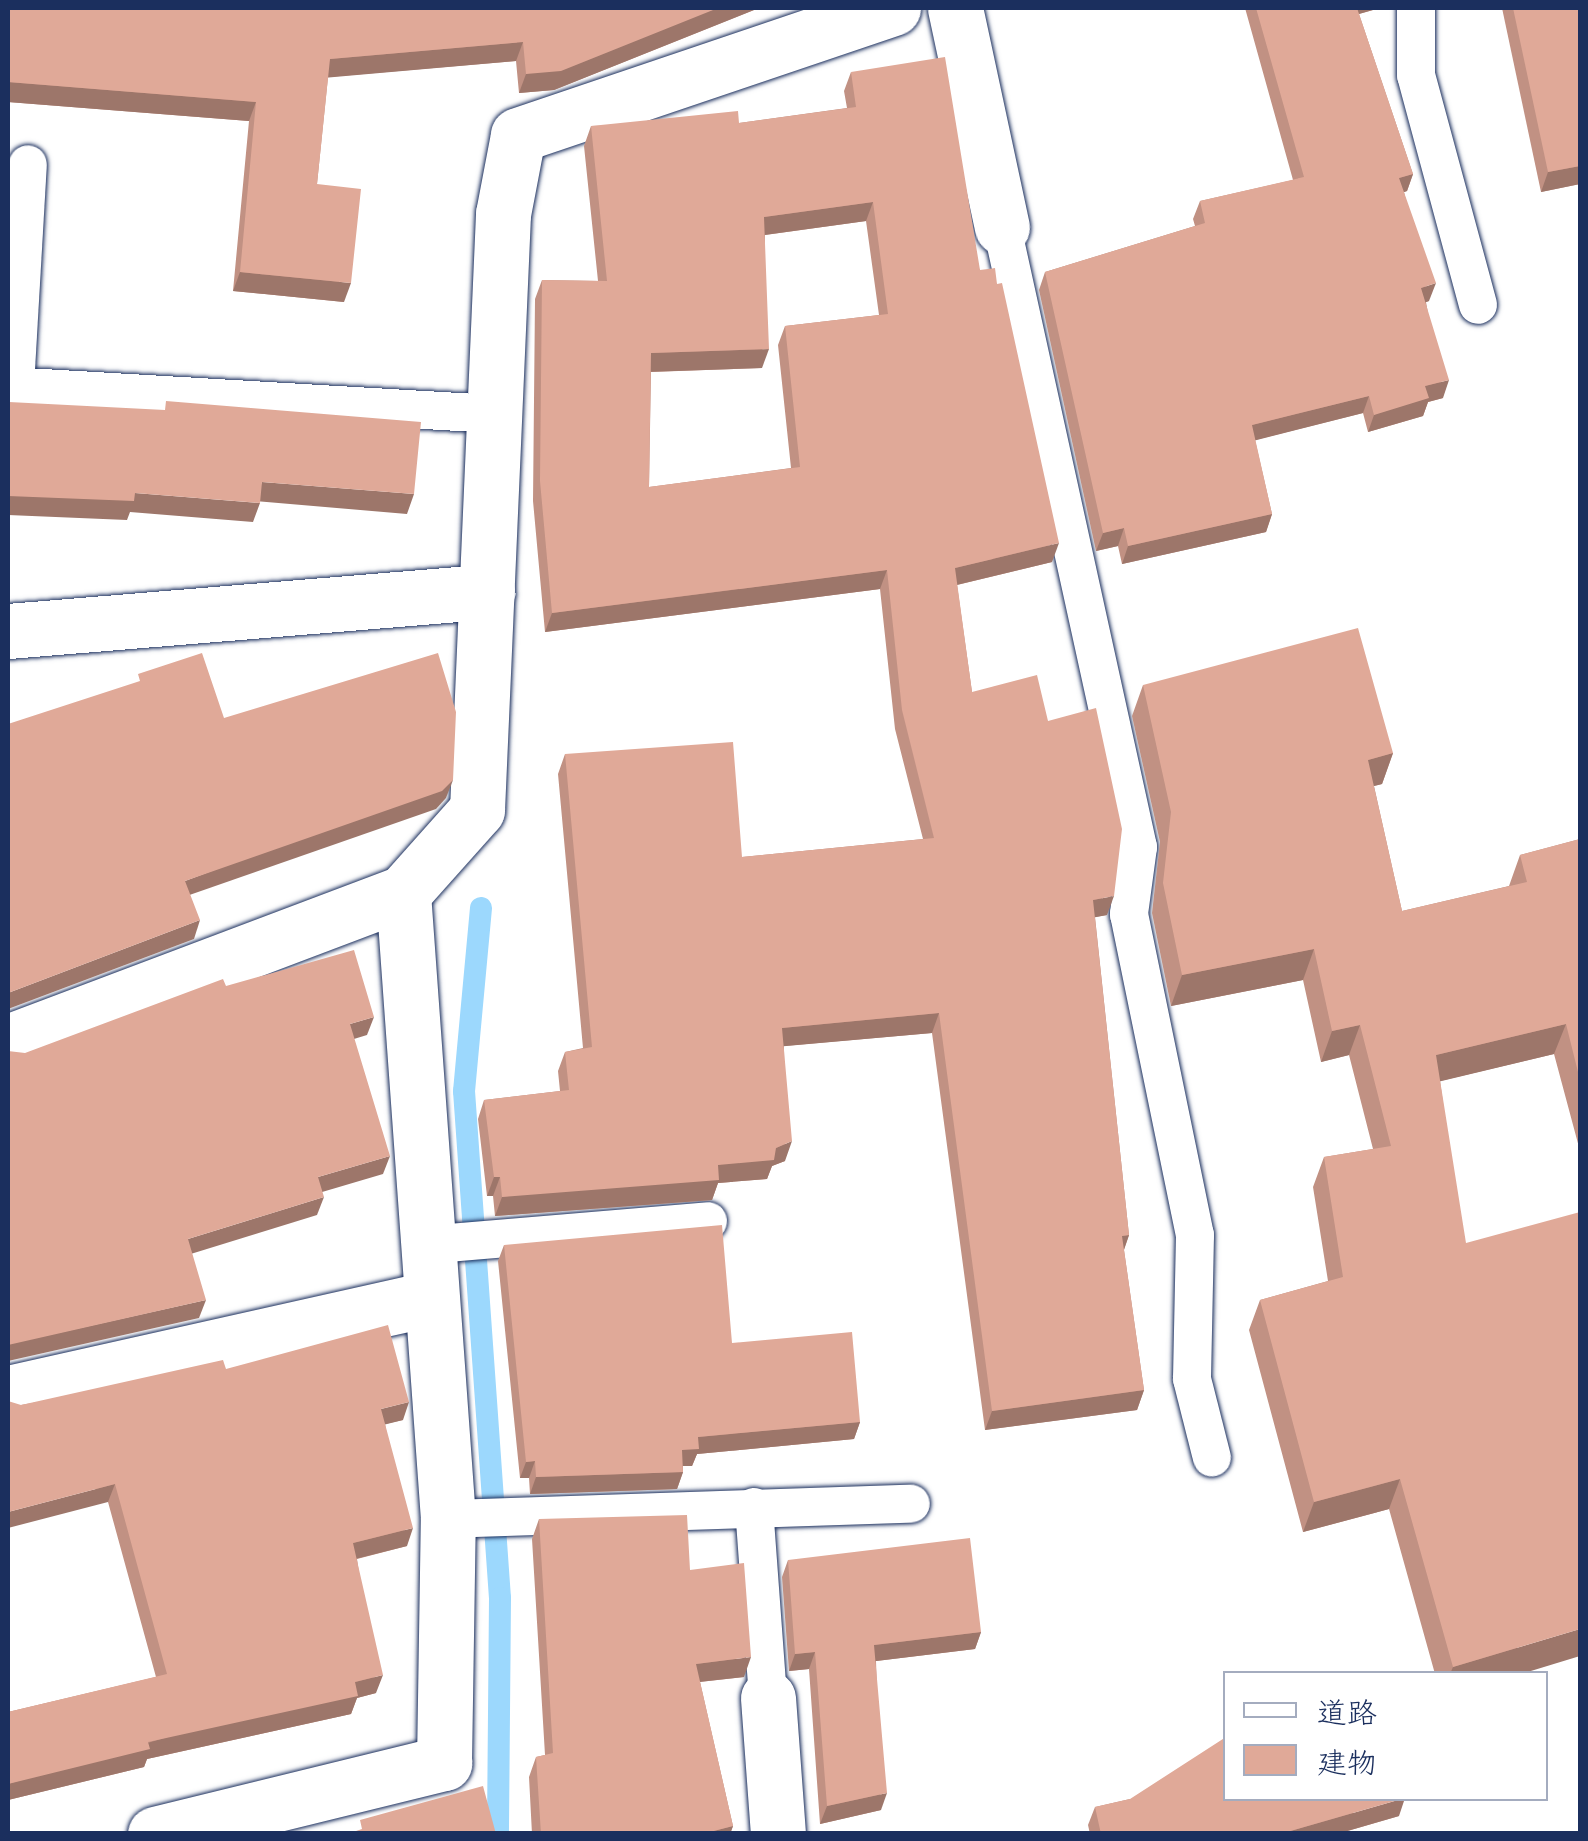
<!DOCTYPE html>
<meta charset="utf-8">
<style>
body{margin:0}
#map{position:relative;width:1588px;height:1841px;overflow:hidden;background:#fff;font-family:"Shantell Sans","Klee One",sans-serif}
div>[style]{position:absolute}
.stream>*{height:22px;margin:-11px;padding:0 11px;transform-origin:11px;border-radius:11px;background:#9cd8fd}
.roads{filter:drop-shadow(0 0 2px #1b2f5e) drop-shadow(0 0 2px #1b2f5e)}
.service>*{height:38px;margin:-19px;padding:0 19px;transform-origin:19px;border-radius:19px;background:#fff}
.minor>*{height:55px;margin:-27.5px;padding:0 27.5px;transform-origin:27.5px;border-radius:27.5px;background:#fff}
.wall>*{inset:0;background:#c19183}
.shaded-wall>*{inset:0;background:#9d766a}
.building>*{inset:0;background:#e0a998}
span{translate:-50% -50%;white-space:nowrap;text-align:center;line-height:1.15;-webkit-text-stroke:9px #fff;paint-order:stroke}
.frame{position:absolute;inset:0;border:10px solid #1b2f5e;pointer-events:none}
.legend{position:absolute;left:1223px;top:1671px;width:325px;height:130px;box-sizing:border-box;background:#fff;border:2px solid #a4acbf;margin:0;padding:12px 18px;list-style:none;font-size:30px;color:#1b2f5e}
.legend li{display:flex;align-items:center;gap:20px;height:50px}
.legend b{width:50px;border:2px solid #a4acbf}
</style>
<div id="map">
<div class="stream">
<i style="left:481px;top:908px;width:184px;rotate:95.3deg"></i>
<i style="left:464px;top:1091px;width:508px;rotate:85.94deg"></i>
<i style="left:500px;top:1598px;width:236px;rotate:90.5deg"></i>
</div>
<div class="roads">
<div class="service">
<i style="left:1416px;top:8px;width:67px;rotate:90deg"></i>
<i style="left:1416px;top:75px;width:238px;rotate:74.9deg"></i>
<i style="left:1002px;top:227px;width:635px;rotate:77.63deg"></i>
<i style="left:1138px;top:847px;width:68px;rotate:97.7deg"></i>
<i style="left:1129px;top:914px;width:328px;rotate:78.4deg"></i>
<i style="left:1195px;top:1235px;width:144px;rotate:91.2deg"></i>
<i style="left:1192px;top:1379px;width:81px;rotate:75.8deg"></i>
<i style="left:8px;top:386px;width:488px;rotate:3.3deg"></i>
<i style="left:15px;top:387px;width:223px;rotate:-86.7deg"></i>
<i style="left:424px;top:1245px;width:285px;rotate:-4.8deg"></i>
<i style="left:754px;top:1507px;width:192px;rotate:85.8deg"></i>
<i style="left:448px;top:1519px;width:463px;rotate:-1.9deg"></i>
</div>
<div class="minor">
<i style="left:955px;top:8px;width:224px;rotate:77.9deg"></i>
<i style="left:8px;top:631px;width:481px;rotate:-4.7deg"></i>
<i style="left:8px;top:1042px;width:422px;rotate:-20.7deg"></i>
<i style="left:8px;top:1393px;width:430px;rotate:-12.6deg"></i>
<i style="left:768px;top:1698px;width:136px;rotate:85.8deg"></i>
<i style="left:155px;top:1834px;width:298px;rotate:-13.8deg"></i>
<i style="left:444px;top:1763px;width:244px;rotate:-89.1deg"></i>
<i style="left:448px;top:1519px;width:628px;rotate:-94.11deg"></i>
<i style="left:403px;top:893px;width:111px;rotate:-48.3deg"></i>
<i style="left:477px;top:810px;width:597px;rotate:-87.5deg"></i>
<i style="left:503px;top:214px;width:80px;rotate:-79.2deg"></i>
<i style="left:518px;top:135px;width:396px;rotate:-18.7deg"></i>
</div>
</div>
<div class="wall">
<i style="clip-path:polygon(8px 8px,759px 8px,554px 90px,519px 93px,516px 61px,328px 77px,317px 184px,344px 302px,233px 291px,249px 121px,8px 102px)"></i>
<i style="clip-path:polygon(1245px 8px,1380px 8px,1359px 14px,1413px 174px,1407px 191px,1404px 192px,1429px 301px,1426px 302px,1443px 398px,1428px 402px,1423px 416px,1368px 432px,1363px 413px,1255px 440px,1272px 514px,1266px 532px,1122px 564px,1118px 546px,1096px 551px,1039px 290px,1045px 272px,1195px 226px,1193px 219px,1200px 201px,1293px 180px)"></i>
<i style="clip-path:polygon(1502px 8px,1580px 8px,1580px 184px,1541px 192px)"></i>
<i style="clip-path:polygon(evenodd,851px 72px,980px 270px,997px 284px,1052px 562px,957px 585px,972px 692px,1048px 721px,1107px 915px,1095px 917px,1129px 1235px,1124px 1250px,1144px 1390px,1137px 1410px,985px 1430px,932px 1033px,784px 1046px,785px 1161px,772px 1166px,767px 1179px,718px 1183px,712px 1200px,495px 1216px,493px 1196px,487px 1196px,478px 1119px,484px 1100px,560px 1091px,558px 1071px,565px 1052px,583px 1048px,558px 774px,565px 754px,742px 857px,923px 839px,895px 729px,880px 589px,545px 632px,533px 501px,535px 299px,542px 280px,598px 281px,584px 146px,591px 126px,739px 123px,847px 108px,844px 91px,851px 72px,866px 221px,879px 315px,785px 326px,778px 345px,791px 468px,649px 487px,651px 372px,762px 368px,765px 235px,866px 221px)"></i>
<i style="clip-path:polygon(1143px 685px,1393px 753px,1382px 784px,1374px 786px,1402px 911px,1509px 886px,1520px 855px,1580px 839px,1580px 1151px,1554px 1054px,1440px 1081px,1521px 1674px,1435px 1674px,1389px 1509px,1303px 1532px,1249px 1330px,1260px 1300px,1328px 1281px,1313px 1187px,1324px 1157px,1373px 1149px,1349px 1055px,1321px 1062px,1303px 980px,1171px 1006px,1152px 913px,1160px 842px,1132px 716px)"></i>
<i style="clip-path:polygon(504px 1245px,732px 1343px,860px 1422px,854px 1439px,697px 1454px,692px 1466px,683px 1466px,683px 1472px,677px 1489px,530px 1494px,529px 1478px,520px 1478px,498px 1261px)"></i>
<i style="clip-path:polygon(226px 1369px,403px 1420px,385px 1424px,407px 1546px,357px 1559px,376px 1693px,357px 1698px,351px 1714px,147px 1759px,144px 1767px,8px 1800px,8px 1712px,156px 1677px,108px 1502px,21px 1405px)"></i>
<i style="clip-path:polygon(539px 1519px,690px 1570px,744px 1677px,700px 1682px,733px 1826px,730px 1834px,532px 1834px,529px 1777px,536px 1757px,545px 1755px,532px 1539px)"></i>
<i style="clip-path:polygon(788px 1560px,981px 1632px,975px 1649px,876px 1661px,881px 1810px,820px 1824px,809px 1669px,789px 1671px,782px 1577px)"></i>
<i style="clip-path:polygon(1130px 1799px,1399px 1816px,1337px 1834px,1090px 1834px,1088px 1825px,1095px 1807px)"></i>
</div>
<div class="shaded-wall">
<i style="clip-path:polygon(718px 8px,759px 8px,554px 90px,519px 93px,526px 74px)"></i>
<i style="clip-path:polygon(1351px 8px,1380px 8px,1348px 17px)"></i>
<i style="clip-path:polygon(523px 42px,516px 61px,323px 78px,330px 59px)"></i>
<i style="clip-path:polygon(8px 82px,256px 102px,249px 121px,8px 102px)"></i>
<i style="clip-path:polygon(1580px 166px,1580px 184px,1541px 192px,1548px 172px)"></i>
<i style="clip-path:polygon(1413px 174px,1407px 191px,1393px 196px,1399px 178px)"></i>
<i style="clip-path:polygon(873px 202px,866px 221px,757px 236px,764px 217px)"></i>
<i style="clip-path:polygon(240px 272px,351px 283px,344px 302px,233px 291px)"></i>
<i style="clip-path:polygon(1436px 283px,1429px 301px,1415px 306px,1421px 288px)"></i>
<i style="clip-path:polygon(769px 349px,762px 368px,644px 372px,651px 353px)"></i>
<i style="clip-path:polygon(1449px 380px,1443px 398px,1428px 402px,1423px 416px,1368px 432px,1374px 415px,1425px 386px)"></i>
<i style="clip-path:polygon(1369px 396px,1363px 413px,1245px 443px,1252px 425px)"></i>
<i style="clip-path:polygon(262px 482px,414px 494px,407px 514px,255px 501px)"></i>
<i style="clip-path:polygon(135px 493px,260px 503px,253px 522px,130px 512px,127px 520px,8px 515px,8px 496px)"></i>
<i style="clip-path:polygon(1272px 514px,1266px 532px,1122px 564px,1128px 546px)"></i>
<i style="clip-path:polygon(1124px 528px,1118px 546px,1096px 551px,1103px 533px)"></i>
<i style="clip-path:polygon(1059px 543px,1052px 562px,948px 587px,955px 568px)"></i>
<i style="clip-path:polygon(887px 570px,880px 589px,545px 632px,552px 613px)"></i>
<i style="clip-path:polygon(1393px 753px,1382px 784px,1357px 790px,1368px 760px)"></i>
<i style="clip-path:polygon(453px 780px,446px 798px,436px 809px,178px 899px,185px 881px)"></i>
<i style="clip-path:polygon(1114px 896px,1107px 915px,1086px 919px,1093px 900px)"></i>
<i style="clip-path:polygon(200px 920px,194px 939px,8px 1009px,8px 993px)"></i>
<i style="clip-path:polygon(1314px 949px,1303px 980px,1171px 1006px,1182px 975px)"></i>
<i style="clip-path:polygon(939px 1013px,932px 1033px,775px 1047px,782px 1028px)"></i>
<i style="clip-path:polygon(374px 1017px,367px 1035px,344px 1042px,350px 1024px)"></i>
<i style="clip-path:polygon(1566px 1024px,1554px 1054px,1425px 1085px,1436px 1055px)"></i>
<i style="clip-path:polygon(1360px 1025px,1349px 1055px,1321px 1062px,1332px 1031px)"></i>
<i style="clip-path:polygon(792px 1141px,785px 1161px,772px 1166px,767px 1179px,718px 1183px,712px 1200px,495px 1216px,502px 1197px,718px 1165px,776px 1148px)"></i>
<i style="clip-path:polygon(390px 1156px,383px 1174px,312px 1195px,318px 1177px)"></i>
<i style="clip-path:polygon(494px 1177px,500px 1177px,493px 1196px,487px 1196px)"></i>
<i style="clip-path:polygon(324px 1197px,317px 1215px,181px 1257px,188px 1239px)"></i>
<i style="clip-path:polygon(1129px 1235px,1122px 1255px,1122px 1236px)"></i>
<i style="clip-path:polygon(206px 1300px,199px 1318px,8px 1361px,8px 1344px)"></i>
<i style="clip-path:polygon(1144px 1390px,1137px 1410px,985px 1430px,992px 1411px)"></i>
<i style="clip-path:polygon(409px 1402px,403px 1420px,375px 1427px,381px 1409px)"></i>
<i style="clip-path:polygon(860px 1422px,854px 1439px,697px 1454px,692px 1466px,676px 1466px,682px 1450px,698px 1437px)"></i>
<i style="clip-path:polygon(535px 1461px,529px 1478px,520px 1478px,526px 1462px)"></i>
<i style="clip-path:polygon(683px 1472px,677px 1489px,530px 1494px,536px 1477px)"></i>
<i style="clip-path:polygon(1400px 1479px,1389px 1509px,1303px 1532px,1314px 1502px)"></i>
<i style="clip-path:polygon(115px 1484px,108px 1502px,8px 1528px,8px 1512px)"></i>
<i style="clip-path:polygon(413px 1528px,407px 1546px,347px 1561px,353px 1543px)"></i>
<i style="clip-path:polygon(1580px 1629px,1580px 1656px,1521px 1674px,1450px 1674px,1453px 1667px)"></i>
<i style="clip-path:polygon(981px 1632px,975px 1649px,868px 1662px,874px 1645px)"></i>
<i style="clip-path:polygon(815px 1652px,809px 1669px,789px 1671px,795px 1654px)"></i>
<i style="clip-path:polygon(751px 1657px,744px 1677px,689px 1683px,696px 1664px)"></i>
<i style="clip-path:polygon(383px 1675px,376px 1693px,357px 1698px,351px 1714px,147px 1759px,144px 1767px,8px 1800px,8px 1784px,355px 1682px)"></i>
<i style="clip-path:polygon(887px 1793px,881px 1810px,820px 1824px,827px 1806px)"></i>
<i style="clip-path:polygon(1405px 1798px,1399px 1816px,1337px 1834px,1280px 1834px)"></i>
<i style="clip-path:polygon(733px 1826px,730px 1834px,702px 1834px)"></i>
</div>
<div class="building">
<i style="clip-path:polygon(8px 8px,718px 8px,561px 71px,526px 74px,523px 42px,330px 59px,317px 184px,361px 189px,351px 283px,240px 272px,256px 102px,8px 82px,8px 86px)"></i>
<i style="clip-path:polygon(1256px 8px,1357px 8px,1413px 174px,1399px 178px,1436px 283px,1421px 288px,1449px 380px,1425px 386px,1429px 398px,1374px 415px,1369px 396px,1252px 425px,1272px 514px,1128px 546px,1124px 528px,1103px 533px,1045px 272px,1205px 223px,1200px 201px,1304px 177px)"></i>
<i style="clip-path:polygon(1513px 8px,1580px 8px,1580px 166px,1548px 172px)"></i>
<i style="clip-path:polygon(evenodd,945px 57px,980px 270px,995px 268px,997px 284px,1002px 283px,1059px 543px,955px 568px,972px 692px,1037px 675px,1048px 721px,1096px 708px,1122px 829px,1114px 896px,1093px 900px,1129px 1235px,1122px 1236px,1144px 1390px,992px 1411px,939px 1013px,782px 1028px,792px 1141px,776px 1148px,774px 1160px,718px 1165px,719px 1180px,502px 1197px,500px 1177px,494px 1177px,484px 1100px,569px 1090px,565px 1052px,592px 1047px,565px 754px,733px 742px,742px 857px,934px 838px,902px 710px,887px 570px,552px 613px,540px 481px,542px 280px,607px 281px,591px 126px,738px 111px,739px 123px,856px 107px,851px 72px,945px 57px,873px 202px,888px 314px,785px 326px,800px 467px,649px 487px,651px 353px,769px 349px,764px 217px,873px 202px)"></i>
<i style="clip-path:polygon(8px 396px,9px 396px,9px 402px,165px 410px,166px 401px,421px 422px,414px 494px,262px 482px,260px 503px,135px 493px,134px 501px,8px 496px)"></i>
<i style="clip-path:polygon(1358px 628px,1393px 753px,1368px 760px,1402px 911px,1527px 882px,1520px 855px,1580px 839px,1580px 1080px,1566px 1024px,1436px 1055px,1466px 1243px,1580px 1212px,1580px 1629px,1453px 1667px,1400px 1479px,1314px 1502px,1260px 1300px,1343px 1277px,1324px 1157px,1391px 1146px,1360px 1025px,1332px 1031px,1314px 949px,1182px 975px,1163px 883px,1171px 812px,1143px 685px)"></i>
<i style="clip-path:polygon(202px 653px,224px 718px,438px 653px,456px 712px,453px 780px,442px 791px,185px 881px,200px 920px,8px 993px,8px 724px,140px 681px,138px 674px)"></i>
<i style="clip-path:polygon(354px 950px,374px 1017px,350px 1024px,390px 1156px,318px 1177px,324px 1197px,188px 1239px,206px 1300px,8px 1345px,8px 1051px,25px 1053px,223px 979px,226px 986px)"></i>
<i style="clip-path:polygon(722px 1225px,732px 1343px,852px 1332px,860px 1422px,698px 1437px,699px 1449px,682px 1450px,683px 1472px,536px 1477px,535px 1461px,526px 1462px,504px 1245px)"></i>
<i style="clip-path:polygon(388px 1325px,409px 1402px,381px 1409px,413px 1528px,353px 1543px,383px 1675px,355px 1682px,358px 1696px,148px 1742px,150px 1749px,8px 1784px,8px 1712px,167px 1674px,115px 1484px,8px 1512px,8px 1401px,21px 1405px,223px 1360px,226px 1369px)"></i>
<i style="clip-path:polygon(687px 1515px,690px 1570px,744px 1563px,751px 1657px,696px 1664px,733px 1826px,702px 1834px,541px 1834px,536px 1757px,553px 1753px,539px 1519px)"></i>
<i style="clip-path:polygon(970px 1538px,981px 1632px,874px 1645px,887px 1793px,827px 1806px,815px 1652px,795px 1654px,788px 1560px)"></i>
<i style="clip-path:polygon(1226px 1737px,1226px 1798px,1405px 1798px,1280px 1834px,1101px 1834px,1095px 1807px,1130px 1799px)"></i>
<i style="clip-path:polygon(483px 1786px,496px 1834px,347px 1834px,362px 1829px,360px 1820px)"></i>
</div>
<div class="frame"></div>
<ul class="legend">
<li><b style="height:12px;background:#fff"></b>道路</li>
<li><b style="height:28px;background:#e0a998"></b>建物</li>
</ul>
</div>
